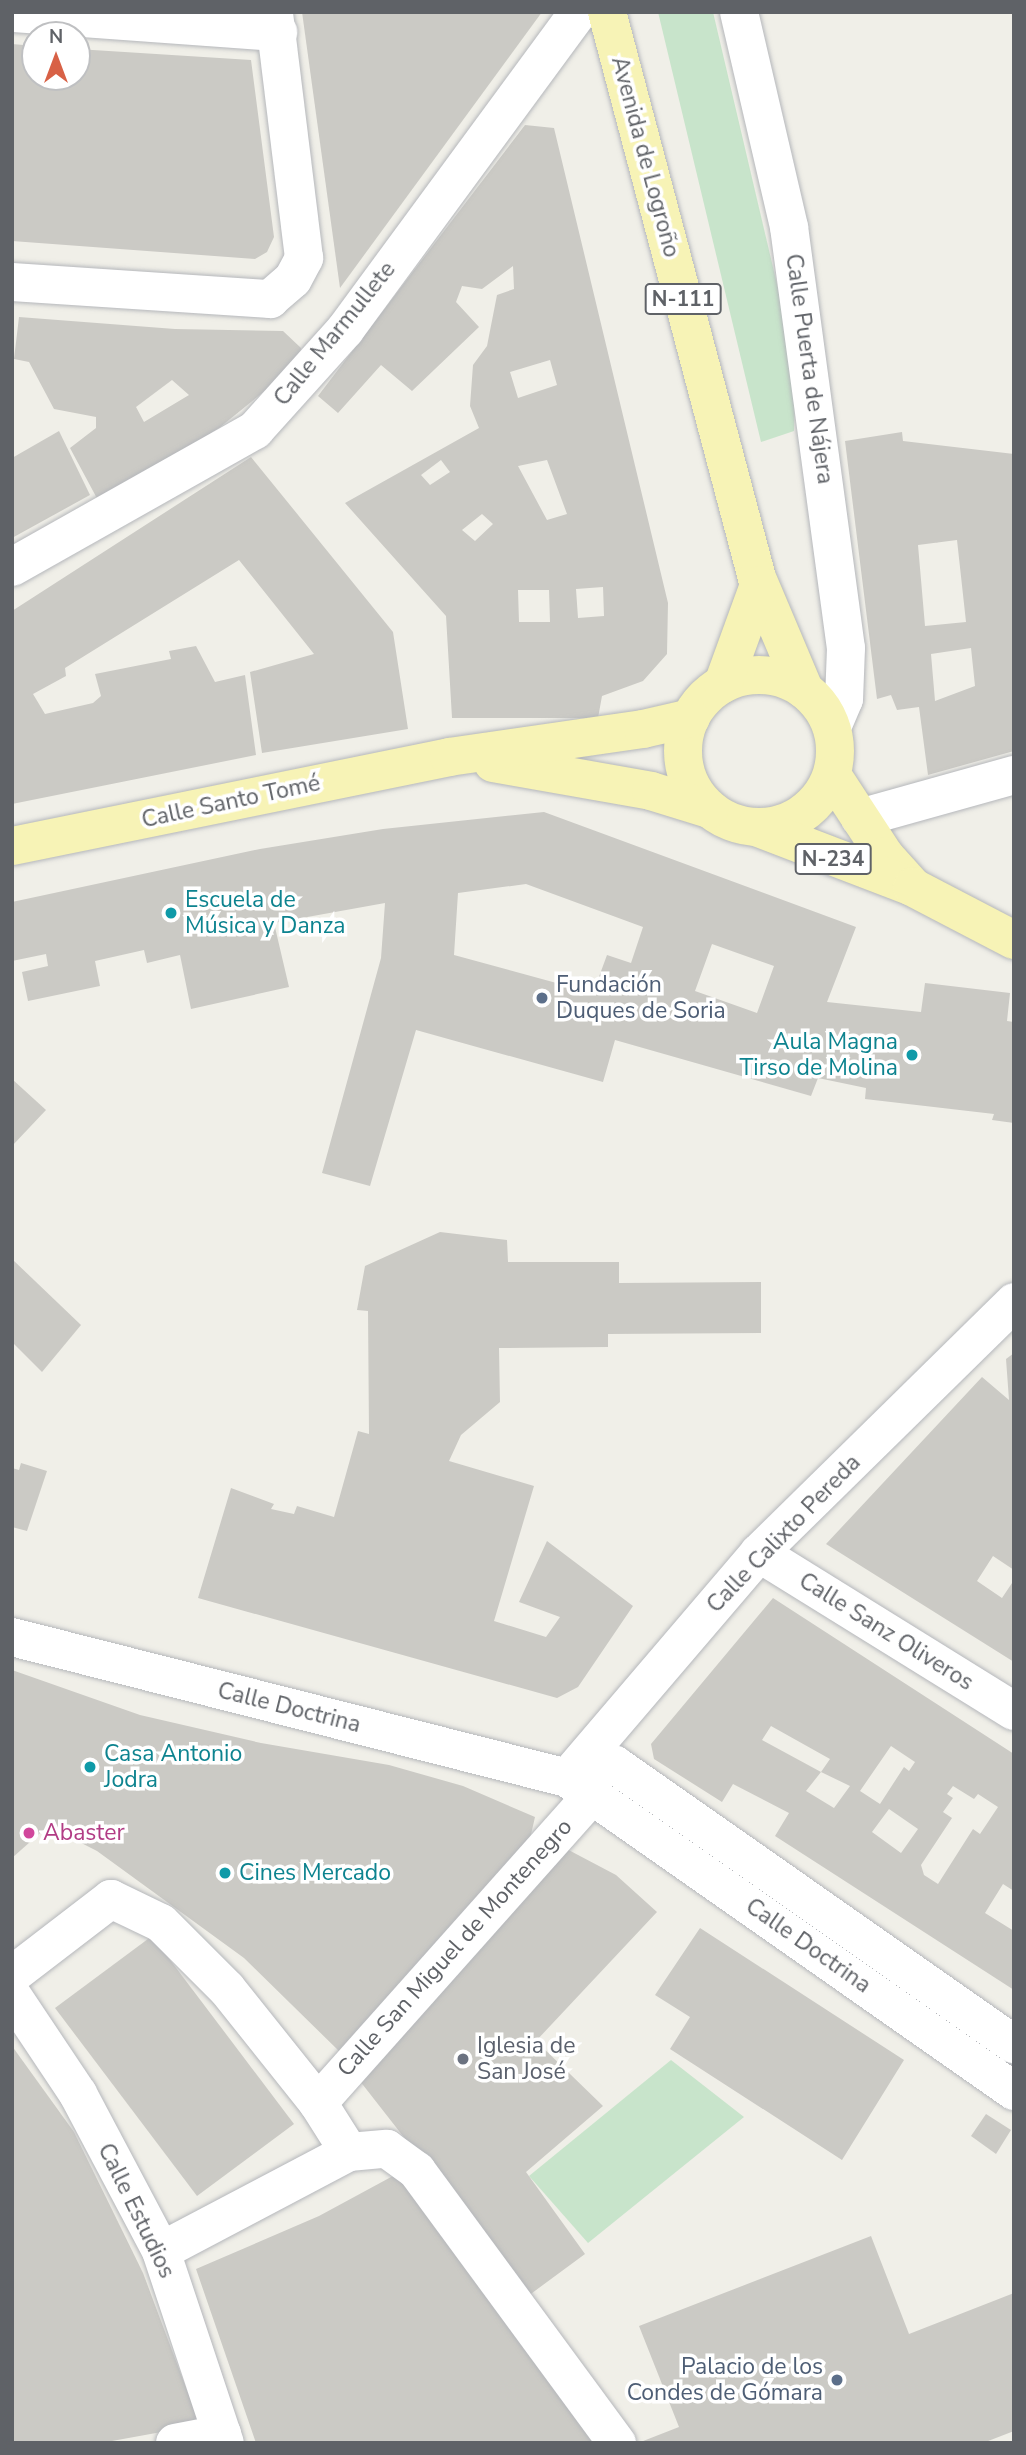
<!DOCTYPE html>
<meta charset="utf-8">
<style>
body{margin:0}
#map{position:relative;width:1026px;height:2455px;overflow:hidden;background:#f0efe8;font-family:"Nunito Sans",sans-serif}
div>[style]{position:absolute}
.green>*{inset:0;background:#c8e4cb}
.building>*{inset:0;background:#cbcac5}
.roads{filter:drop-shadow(0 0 2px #b5b7bb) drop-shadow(0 0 2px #b5b7bb)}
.minor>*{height:38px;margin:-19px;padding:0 19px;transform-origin:19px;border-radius:19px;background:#fff}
.major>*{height:38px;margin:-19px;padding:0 19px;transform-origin:19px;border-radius:19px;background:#f7f3b6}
.major>.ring{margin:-19px;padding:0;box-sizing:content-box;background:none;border:38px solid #f7f3b6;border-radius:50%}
.dots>*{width:19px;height:19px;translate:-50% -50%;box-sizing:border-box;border:4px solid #fff;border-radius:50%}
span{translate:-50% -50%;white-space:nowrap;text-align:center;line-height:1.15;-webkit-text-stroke:7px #fff;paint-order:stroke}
.shield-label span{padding:2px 5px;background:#fff;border:2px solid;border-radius:5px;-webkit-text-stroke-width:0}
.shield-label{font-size:21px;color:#5f6267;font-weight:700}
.street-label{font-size:23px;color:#5f6267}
.culture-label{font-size:23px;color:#0d838f}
.left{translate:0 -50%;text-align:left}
.right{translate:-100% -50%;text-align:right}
.service-label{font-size:23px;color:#4e5e75}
.hotel-label{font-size:23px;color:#b23c85}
.worship-label{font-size:23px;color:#5b616d}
.frame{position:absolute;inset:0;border:14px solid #5f6267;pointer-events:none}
.north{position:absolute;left:21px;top:21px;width:70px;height:70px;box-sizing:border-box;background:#fff;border:2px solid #bfc0c2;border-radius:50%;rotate:0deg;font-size:19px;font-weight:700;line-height:28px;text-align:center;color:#5f6267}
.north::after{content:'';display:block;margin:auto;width:24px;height:32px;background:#d86146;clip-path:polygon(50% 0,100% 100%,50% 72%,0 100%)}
</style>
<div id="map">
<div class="green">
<i style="clip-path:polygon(658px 12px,713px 12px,796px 365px,794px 431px,761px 442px)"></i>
<i style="clip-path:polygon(671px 2060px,744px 2117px,588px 2243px,529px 2176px)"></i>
</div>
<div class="building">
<i style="clip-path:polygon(302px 12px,542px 12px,340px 288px)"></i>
<i style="clip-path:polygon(12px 44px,35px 46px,35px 77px,77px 77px,77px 49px,251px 60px,274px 237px,267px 252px,255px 259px,12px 241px)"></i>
<i style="clip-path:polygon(evenodd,525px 125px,554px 128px,668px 603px,667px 654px,643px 681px,602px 696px,598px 718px,452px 718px,446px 616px,345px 503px,479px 428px,470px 406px,473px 365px,487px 346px,497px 295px,514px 289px,513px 266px,482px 289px,462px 286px,456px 302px,479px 327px,412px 391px,381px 365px,338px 413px,318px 396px,525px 125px,550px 360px,557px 385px,518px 398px,510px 372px,550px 360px,525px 125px,441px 460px,450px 472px,430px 485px,421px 475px,441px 460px,525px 125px,547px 460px,567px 514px,547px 520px,518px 466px,547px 460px,525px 125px,482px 514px,493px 524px,475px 541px,462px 530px,482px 514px,525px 125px,603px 587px,604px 616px,578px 618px,576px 589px,603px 587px,525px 125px,518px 590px,549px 590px,550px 622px,519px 622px,518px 590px)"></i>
<i style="clip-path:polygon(evenodd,19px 317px,175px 329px,283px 331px,301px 348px,299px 363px,219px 428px,100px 504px,70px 448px,96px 428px,96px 417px,54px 409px,29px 362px,14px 359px,19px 317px,172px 380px,189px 395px,144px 422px,136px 407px,172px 380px)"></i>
<i style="clip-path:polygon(59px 431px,90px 495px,12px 538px,12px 458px)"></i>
<i style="clip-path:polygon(evenodd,902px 432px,903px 441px,1014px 454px,1014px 751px,928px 775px,919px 707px,897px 710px,891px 695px,877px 699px,845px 441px,902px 432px,957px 540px,966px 622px,925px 626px,918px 545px,957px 540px,902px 432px,971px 648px,975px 686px,935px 701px,931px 654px,971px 648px)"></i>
<i style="clip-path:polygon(251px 457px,393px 632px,408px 729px,262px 753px,250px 672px,314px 654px,239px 560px,65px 668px,66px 676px,33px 694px,45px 714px,93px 703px,101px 696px,95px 674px,171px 659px,169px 651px,196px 646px,215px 682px,245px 675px,256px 755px,12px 804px,12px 611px)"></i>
<i style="clip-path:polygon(evenodd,544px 812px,856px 927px,827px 1002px,921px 1012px,925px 983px,1010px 993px,1007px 1021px,1014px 1022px,1014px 1123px,992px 1120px,994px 1114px,865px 1099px,866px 1088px,818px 1078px,811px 1096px,615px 1040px,603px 1082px,416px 1030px,370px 1186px,322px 1173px,381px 958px,385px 903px,274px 923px,289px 987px,191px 1009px,180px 955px,147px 963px,144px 950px,95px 961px,100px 986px,28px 1001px,22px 972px,48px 966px,46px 954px,12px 961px,12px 902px,260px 849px,383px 829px,544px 812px,526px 884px,643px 927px,631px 963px,607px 955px,593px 993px,454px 955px,458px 893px,526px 884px,544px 812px,712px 944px,774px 966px,757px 1013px,695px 991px,712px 944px)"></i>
<i style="clip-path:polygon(12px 1079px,46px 1110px,12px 1146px)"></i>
<i style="clip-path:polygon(440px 1232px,507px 1240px,508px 1262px,619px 1262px,619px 1283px,761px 1282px,761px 1333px,608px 1334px,608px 1347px,499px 1348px,500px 1402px,461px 1435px,449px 1461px,534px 1486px,494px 1621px,546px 1637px,560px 1617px,519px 1602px,547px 1541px,633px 1606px,578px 1687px,557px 1698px,198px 1598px,231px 1488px,274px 1504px,271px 1509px,294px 1514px,297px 1506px,334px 1517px,358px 1431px,369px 1434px,368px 1311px,357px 1310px,365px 1266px)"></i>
<i style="clip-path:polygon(12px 1259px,81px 1325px,42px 1372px,12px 1342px)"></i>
<i style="clip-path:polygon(1014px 1353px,1014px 1570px,993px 1556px,977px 1581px,1002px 1598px,1014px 1580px,1014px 1662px,826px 1544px,982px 1377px,1009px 1400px,1006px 1359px)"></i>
<i style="clip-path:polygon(21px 1463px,47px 1471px,27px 1531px,12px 1527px,12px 1468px,19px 1470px)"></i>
<i style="clip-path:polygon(evenodd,773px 1598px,1014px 1754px,1014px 1891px,1003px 1884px,985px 1913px,1014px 1931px,1014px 1990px,775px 1836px,789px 1813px,733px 1784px,722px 1802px,654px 1759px,651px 1744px,773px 1598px,771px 1726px,830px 1759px,821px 1772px,850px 1786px,834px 1808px,806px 1791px,821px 1772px,762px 1740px,771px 1726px,773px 1598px,891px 1746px,915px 1762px,909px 1771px,904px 1767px,880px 1804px,860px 1791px,891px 1746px,773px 1598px,953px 1786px,974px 1799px,978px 1794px,998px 1807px,980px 1834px,973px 1829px,938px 1884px,924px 1875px,921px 1865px,952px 1818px,943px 1812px,953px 1798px,947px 1794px,953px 1786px,773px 1598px,889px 1809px,918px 1829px,901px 1853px,872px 1832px,889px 1809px)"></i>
<i style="clip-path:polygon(12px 1670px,140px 1715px,261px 1743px,389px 1765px,463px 1786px,535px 1817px,527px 1852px,341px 2053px,244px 1958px,97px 1851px,48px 1826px,12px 1858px)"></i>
<i style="clip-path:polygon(561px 1846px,616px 1875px,657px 1912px,536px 2041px,603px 2106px,526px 2172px,585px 2254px,528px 2296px,356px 2076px)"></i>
<i style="clip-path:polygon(700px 1928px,904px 2060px,842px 2160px,670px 2049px,690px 2017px,655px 1995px)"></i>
<i style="clip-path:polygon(152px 1936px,294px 2124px,197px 2196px,55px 2008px)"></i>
<i style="clip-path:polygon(12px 2046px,74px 2132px,143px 2273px,200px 2425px,101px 2443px,12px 2443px)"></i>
<i style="clip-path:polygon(986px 2114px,1011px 2130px,996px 2154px,971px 2136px)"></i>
<i style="clip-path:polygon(404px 2170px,599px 2443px,256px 2443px,196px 2269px,319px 2216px)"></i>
<i style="clip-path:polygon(871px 2236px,909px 2334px,1014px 2293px,1014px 2431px,983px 2443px,638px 2443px,679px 2427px,639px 2326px)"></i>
</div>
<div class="roads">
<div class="minor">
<i style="left:739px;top:12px;width:221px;rotate:76.9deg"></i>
<i style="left:789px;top:227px;width:425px;rotate:82.3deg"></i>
<i style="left:846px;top:648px;width:51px;rotate:92.2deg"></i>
<i style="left:844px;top:699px;width:30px;rotate:113deg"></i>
<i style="left:12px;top:13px;width:267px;rotate:4.1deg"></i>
<i style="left:12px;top:282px;width:259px;rotate:3.8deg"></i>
<i style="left:270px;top:299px;width:30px;rotate:-41deg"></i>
<i style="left:293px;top:279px;width:24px;rotate:-62deg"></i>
<i style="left:304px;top:258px;width:248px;rotate:-97deg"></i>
<i style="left:12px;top:567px;width:279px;rotate:-29.4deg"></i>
<i style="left:255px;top:430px;width:135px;rotate:-48deg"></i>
<i style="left:345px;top:330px;width:395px;rotate:-53.7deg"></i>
<i style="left:860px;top:818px;width:160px;rotate:-15.6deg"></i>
<i style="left:759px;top:1553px;width:300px;rotate:31.8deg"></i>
<i style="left:12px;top:1637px;width:573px;rotate:14.25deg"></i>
<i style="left:567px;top:1778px;width:546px;rotate:35deg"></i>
<i style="left:567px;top:1778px;width:296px;rotate:-49.5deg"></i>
<i style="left:759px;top:1553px;width:358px;rotate:-44.5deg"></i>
<i style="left:567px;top:1778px;width:50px;rotate:-15.2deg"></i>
<i style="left:615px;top:1765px;width:487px;rotate:35deg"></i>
<i style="left:12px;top:1975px;width:125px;rotate:-37.5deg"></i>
<i style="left:111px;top:1899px;width:55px;rotate:25.6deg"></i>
<i style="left:161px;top:1923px;width:93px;rotate:45deg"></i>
<i style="left:227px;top:1989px;width:146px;rotate:51.4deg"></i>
<i style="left:318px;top:2103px;width:58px;rotate:57.7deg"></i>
<i style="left:349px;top:2152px;width:212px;rotate:152.2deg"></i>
<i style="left:12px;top:1995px;width:119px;rotate:56.3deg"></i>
<i style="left:78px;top:2094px;width:178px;rotate:62.1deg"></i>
<i style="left:161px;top:2251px;width:202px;rotate:71.6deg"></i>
<i style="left:318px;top:2103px;width:414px;rotate:-48.3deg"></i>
<i style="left:349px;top:2152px;width:38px;rotate:-5deg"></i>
<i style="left:387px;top:2149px;width:37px;rotate:36deg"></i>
<i style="left:417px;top:2171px;width:338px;rotate:53.7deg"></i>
<i style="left:175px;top:2443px;width:48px;rotate:-10.8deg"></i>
</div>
<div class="major">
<i style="left:607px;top:12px;width:586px;rotate:75.16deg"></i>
<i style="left:757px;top:578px;width:121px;rotate:67.1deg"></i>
<i class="ring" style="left:683px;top:675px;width:114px;height:114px"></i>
<i style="left:723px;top:684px;width:105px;rotate:-70deg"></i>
<i style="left:493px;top:763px;width:160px;rotate:10deg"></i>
<i style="left:651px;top:791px;width:61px;rotate:17.2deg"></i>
<i style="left:832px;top:775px;width:97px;rotate:56.8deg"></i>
<i style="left:885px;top:856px;width:39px;rotate:48deg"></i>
<i style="left:756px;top:827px;width:167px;rotate:21deg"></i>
<i style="left:912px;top:887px;width:115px;rotate:27.5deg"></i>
<i style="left:12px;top:846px;width:446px;rotate:-11.5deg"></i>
<i style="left:449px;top:757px;width:196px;rotate:-8.2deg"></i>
<i style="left:643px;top:729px;width:49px;rotate:-12.9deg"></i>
</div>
</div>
<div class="dots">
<i style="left:171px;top:913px;background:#0f9aa8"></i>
<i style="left:542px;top:998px;background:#5c6f8a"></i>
<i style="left:912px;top:1055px;background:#0f9aa8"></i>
<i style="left:90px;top:1767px;background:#0f9aa8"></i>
<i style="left:29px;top:1833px;background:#d1479c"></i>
<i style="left:225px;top:1873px;background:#0f9aa8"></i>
<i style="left:463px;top:2059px;background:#6b7280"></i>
<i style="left:837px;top:2380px;background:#5c6f8a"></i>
</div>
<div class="shield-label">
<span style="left:683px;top:299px">N-111</span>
<span style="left:833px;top:859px">N-234</span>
</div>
<div class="street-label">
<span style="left:645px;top:157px;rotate:75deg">Avenida de Logroño</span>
<span style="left:335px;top:334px;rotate:-51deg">Calle Marmullete</span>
<span style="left:809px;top:369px;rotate:82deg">Calle Puerta de Nájera</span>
<span style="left:231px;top:802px;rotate:-12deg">Calle Santo Tomé</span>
<span style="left:784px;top:1534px;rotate:-46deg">Calle Calixto Pereda</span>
<span style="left:886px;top:1632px;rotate:32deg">Calle Sanz Oliveros</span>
<span style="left:289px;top:1708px;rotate:14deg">Calle Doctrina</span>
<span style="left:808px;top:1946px;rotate:35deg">Calle Doctrina</span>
<span style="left:455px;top:1948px;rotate:-48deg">Calle San Miguel de Montenegro</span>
<span style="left:136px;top:2211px;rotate:64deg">Calle Estudios</span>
</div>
<div class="culture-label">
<span class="left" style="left:185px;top:913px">Escuela de<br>Música y Danza</span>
<span class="right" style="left:898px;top:1055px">Aula Magna<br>Tirso de Molina</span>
<span class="left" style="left:104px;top:1767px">Casa Antonio<br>Jodra</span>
<span class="left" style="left:239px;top:1873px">Cines Mercado</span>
</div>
<div class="service-label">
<span class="left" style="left:556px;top:998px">Fundación<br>Duques de Soria</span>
<span class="right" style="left:823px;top:2380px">Palacio de los<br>Condes de Gómara</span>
</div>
<div class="hotel-label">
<span class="left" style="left:43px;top:1833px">Abaster</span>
</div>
<div class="worship-label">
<span class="left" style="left:477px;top:2059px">Iglesia de<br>San José</span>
</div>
<div class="frame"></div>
<div class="north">N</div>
</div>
